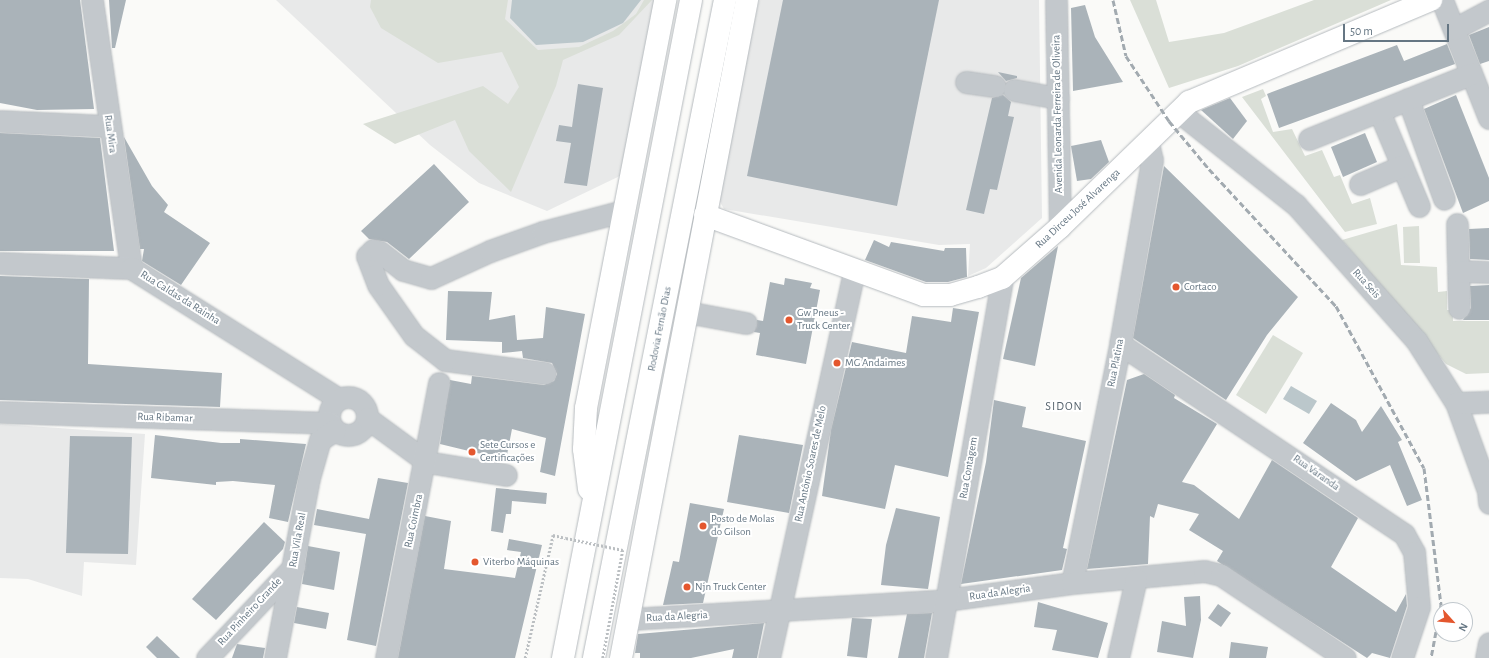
<!DOCTYPE html>
<meta charset="utf-8">
<style>
body{margin:0}
#map{position:relative;width:1489px;height:658px;overflow:hidden;background:#fafaf8;font-family:"Alegreya Sans",sans-serif}
div>[style]{position:absolute}
.built>*{inset:0;background:#e8e9e9}
.green>*{inset:0;background:#dadfd7}
.water>*{inset:0;background:#bbc7cb}
.building>*{inset:0;background:#aab3b9}
.path>*{height:2.5px;margin-top:-1.25px;transform-origin:0;background:repeating-linear-gradient(90deg,#bbbfc2 0 2px,transparent 0 4px)}
.roads{filter:drop-shadow(0 0 1px #b5babe) drop-shadow(0 0 1px #b5babe)}
.minor>*{height:21px;margin:-10.5px;padding:0 10.5px;transform-origin:10.5px;border-radius:10.5px;background:#c3c8cc}
.minor>.ring{margin:-10.5px;padding:0;box-sizing:content-box;background:none;border:21px solid #c3c8cc;border-radius:50%}
.major>*{height:22px;margin:-11px;padding:0 11px;transform-origin:11px;border-radius:11px;background:#fff}
.highway>*{height:22px;margin:-11px;padding:0 11px;transform-origin:11px;border-radius:11px;background:#fff}
.rail>*{height:3px;margin-top:-1.5px;transform-origin:0;background:repeating-linear-gradient(90deg,#a2aab0 0 6px,transparent 0 9px)}
.path-bridge>*{height:2.5px;margin-top:-1.25px;transform-origin:0;background:repeating-linear-gradient(90deg,#bbbfc2 0 2px,transparent 0 4px)}
.dots>*{width:11px;height:11px;translate:-50% -50%;box-sizing:border-box;border:2px solid #fff;border-radius:50%}
span{translate:-50% -50%;white-space:nowrap;text-align:center;line-height:1.15;-webkit-text-stroke:4px #fff;paint-order:stroke}
.street-label{font-size:11px;color:#657683}
.poi-label{font-size:11px;color:#657683}
.left{translate:0 -50%;text-align:left}
.neighbourhood-label{font-size:12px;color:#57646e;letter-spacing:1px}
.north{position:absolute;left:1433px;top:602px;width:40px;height:40px;box-sizing:border-box;background:#fff;border:1px solid #c1c8cd;border-radius:50%;rotate:117deg;font-size:11px;font-weight:700;line-height:16px;text-align:center;color:#657683}
.north::after{content:'';display:block;margin:auto;width:14px;height:18px;background:#e4572e;clip-path:polygon(50% 0,100% 100%,50% 72%,0 100%)}
.scale{position:absolute;left:1343px;top:24px;width:106px;height:18px;box-sizing:border-box;border:2px solid #657683;border-top:0;padding-left:5px;font-size:12px;line-height:14px;white-space:nowrap;color:#657683;-webkit-text-stroke:3px #fff;paint-order:stroke}
</style>
<div id="map">
<div class="built">
<i style="clip-path:polygon(276px 0,660px 0,624px 174px,547px 211px,479px 183px,430px 145px)"></i>
<i style="clip-path:polygon(759px 0,1039px 0,1042px 218px,986px 268px,968px 276px,970px 244px,939px 245px,724px 209px,718px 198px)"></i>
<i style="clip-path:polygon(0 424px,145px 434px,136px 565px,84px 562px,82px 596px,28px 579px,0 578px)"></i>
</div>
<div class="green">
<i style="clip-path:polygon(371px 0,508px 0,505px 19px,538px 50px,579px 47px,613px 31px,636px 14px,644px 0,652px 0,619px 35px,563px 60px,556px 86px,511px 192px,469px 151px,455px 120px,395px 144px,363px 124px,483px 86px,508px 104px,519px 87px,502px 52px,438px 63px,381px 28px,370px 7px)"></i>
<i style="clip-path:polygon(1130px 0,1156px 0,1169px 42px,1224px 33px,1314px 0,1391px 0,1238px 66px,1169px 88px)"></i>
<i style="clip-path:polygon(1263px 89px,1266px 96px,1261px 99px,1273px 132px,1292px 129px,1305px 156px,1322px 150px,1334px 177px,1340px 175px,1352px 204px,1370px 198px,1377px 224px,1345px 232px,1242px 97px)"></i>
<i style="clip-path:polygon(1397px 224px,1401px 265px,1437px 267px,1438px 292px,1447px 291px,1447px 310px,1453px 310px,1453px 321px,1489px 321px,1489px 373px,1466px 374px,1446px 364px,1342px 240px)"></i>
<i style="clip-path:polygon(1419px 226px,1420px 263px,1404px 263px,1403px 227px)"></i>
<i style="clip-path:polygon(1273px 335px,1303px 353px,1266px 414px,1236px 395px)"></i>
</div>
<div class="water">
<i style="clip-path:polygon(512px 0,641px 0,623px 23px,583px 42px,536px 45px,510px 18px)"></i>
<i style="clip-path:polygon(1291px 386px,1317px 401px,1309px 414px,1283px 399px)"></i>
</div>
<div class="building">
<i style="clip-path:polygon(0 0,80px 0,94px 109px,37px 110px,0 103px)"></i>
<i style="clip-path:polygon(109px 0,126px 0,115px 48px,112px 48px)"></i>
<i style="clip-path:polygon(783px 0,939px 0,897px 206px,747px 176px)"></i>
<i style="clip-path:polygon(1085px 5px,1095px 37px,1123px 82px,1073px 91px,1071px 8px)"></i>
<i style="clip-path:polygon(1489px 27px,1489px 61px,1480px 64px,1469px 35px)"></i>
<i style="clip-path:polygon(1447px 44px,1455px 64px,1279px 128px,1267px 94px,1397px 45px,1404px 61px)"></i>
<i style="clip-path:polygon(998px 72px,1017px 76px,1017px 78px,1006px 81px)"></i>
<i style="clip-path:polygon(578px 84px,603px 88px,587px 186px,564px 183px,571px 143px,556px 141px,559px 125px,572px 127px)"></i>
<i style="clip-path:polygon(1003px 95px,1011px 102px,1008px 116px,1014px 117px,997px 190px,990px 189px,984px 214px,966px 210px,992px 98px)"></i>
<i style="clip-path:polygon(1456px 95px,1489px 178px,1489px 201px,1463px 213px,1424px 109px)"></i>
<i style="clip-path:polygon(1230px 98px,1247px 121px,1233px 139px,1201px 110px)"></i>
<i style="clip-path:polygon(0 133px,100px 138px,114px 251px,0 251px)"></i>
<i style="clip-path:polygon(1365px 133px,1377px 162px,1343px 177px,1331px 147px)"></i>
<i style="clip-path:polygon(124px 137px,152px 186px,168px 205px,164px 212px,210px 243px,181px 285px,142px 261px,144px 249px,140px 249px)"></i>
<i style="clip-path:polygon(1101px 140px,1109px 162px,1091px 179px,1077px 181px,1071px 146px)"></i>
<i style="clip-path:polygon(434px 164px,469px 202px,409px 259px,387px 242px,369px 239px,361px 231px)"></i>
<i style="clip-path:polygon(1164px 166px,1298px 297px,1267px 335px,1226px 400px,1133px 338px)"></i>
<i style="clip-path:polygon(1489px 228px,1489px 260px,1470px 259px,1469px 229px)"></i>
<i style="clip-path:polygon(874px 240px,889px 247px,891px 242px,944px 251px,945px 248px,966px 248px,967px 277px,948px 282px,926px 282px,865px 260px)"></i>
<i style="clip-path:polygon(1058px 246px,1035px 366px,1003px 359px,1021px 278px)"></i>
<i style="clip-path:polygon(0 276px,89px 279px,88px 364px,222px 373px,220px 407px,0 400px)"></i>
<i style="clip-path:polygon(785px 278px,812px 283px,810px 288px,820px 290px,806px 364px,756px 355px,760px 333px,754px 332px,757px 320px,763px 321px,770px 282px,784px 285px)"></i>
<i style="clip-path:polygon(1489px 285px,1489px 320px,1463px 320px,1471px 308px,1470px 286px)"></i>
<i style="clip-path:polygon(448px 291px,492px 292px,489px 320px,515px 315px,517px 340px,543px 338px,546px 307px,585px 314px,555px 476px,540px 472px,546px 438px,523px 432px,512px 429px,506px 460px,440px 444px,450px 380px,471px 384px,472px 376px,544px 385px,554px 381px,557px 374px,552px 363px,523px 358px,522px 351px,502px 353px,502px 342px,446px 340px)"></i>
<i style="clip-path:polygon(953px 308px,979px 312px,948px 477px,895px 465px,885px 509px,822px 496px,831px 430px,852px 342px,906px 353px,912px 316px,951px 322px)"></i>
<i style="clip-path:polygon(1144px 374px,1175px 395px,1174px 398px,1217px 424px,1182px 482px,1194px 485px,1239px 519px,1272px 460px,1358px 518px,1331px 567px,1396px 612px,1406px 594px,1407px 606px,1390px 658px,1372px 653px,1367px 658px,1217px 561px,1223px 551px,1189px 530px,1199px 514px,1158px 504px,1154px 518px,1150px 516px,1148px 564px,1087px 569px,1127px 380px)"></i>
<i style="clip-path:polygon(994px 400px,1026px 407px,1022px 427px,1086px 441px,1063px 548px,1067px 549px,1062px 570px,961px 584px,986px 462px)"></i>
<i style="clip-path:polygon(1331px 403px,1356px 420px,1362px 432px,1381px 406px,1402px 440px,1398px 442px,1422px 500px,1407px 506px,1390px 465px,1356px 481px,1303px 443px)"></i>
<i style="clip-path:polygon(155px 435px,221px 443px,240px 443px,240px 439px,306px 444px,288px 522px,269px 518px,275px 485px,233px 481px,216px 482px,216px 485px,151px 478px)"></i>
<i style="clip-path:polygon(739px 435px,803px 445px,789px 513px,727px 502px)"></i>
<i style="clip-path:polygon(70px 436px,132px 437px,128px 554px,66px 553px)"></i>
<i style="clip-path:polygon(378px 478px,408px 483px,376px 646px,347px 640px,366px 534px,314px 525px,317px 509px,369px 519px)"></i>
<i style="clip-path:polygon(496px 488px,547px 493px,546px 504px,512px 501px,511px 514px,506px 514px,503px 533px,491px 531px)"></i>
<i style="clip-path:polygon(690px 503px,724px 509px,703px 603px,663px 605px,673px 561px,679px 562px)"></i>
<i style="clip-path:polygon(896px 508px,940px 517px,928px 589px,881px 585px,886px 545px)"></i>
<i style="clip-path:polygon(425px 516px,451px 521px,444px 569px,515px 578px,521px 552px,507px 550px,509px 539px,542px 545px,515px 658px,398px 658px)"></i>
<i style="clip-path:polygon(264px 522px,285px 542px,283px 549px,216px 620px,192px 599px)"></i>
<i style="clip-path:polygon(308px 546px,340px 552px,334px 590px,302px 584px)"></i>
<i style="clip-path:polygon(1200px 596px,1201px 620px,1193px 658px,1157px 652px,1162px 621px,1186px 626px,1184px 597px)"></i>
<i style="clip-path:polygon(1038px 602px,1108px 623px,1098px 658px,1052px 650px,1057px 630px,1034px 627px)"></i>
<i style="clip-path:polygon(1218px 604px,1231px 613px,1221px 627px,1208px 618px)"></i>
<i style="clip-path:polygon(297px 607px,329px 613px,326px 629px,294px 623px)"></i>
<i style="clip-path:polygon(932px 613px,924px 658px,898px 658px,907px 614px)"></i>
<i style="clip-path:polygon(852px 618px,872px 619px,867px 658px,847px 656px)"></i>
<i style="clip-path:polygon(764px 623px,757px 658px,732px 658px,734px 649px,691px 658px,640px 658px,640px 653px,635px 653px,638px 634px)"></i>
<i style="clip-path:polygon(157px 636px,180px 658px,157px 658px,146px 647px)"></i>
<i style="clip-path:polygon(1231px 642px,1268px 647px,1266px 658px,1229px 658px)"></i>
<i style="clip-path:polygon(237px 644px,265px 648px,263px 658px,232px 658px)"></i>
</div>
<div class="path">
<i style="left:525px;top:658px;width:126px;rotate:-77.2deg"></i>
<i style="left:553px;top:535px;width:13px;rotate:13deg"></i>
</div>
<div class="roads">
<div class="minor">
<i style="left:92px;top:0;width:271px;rotate:81.7deg"></i>
<i style="left:1056px;top:0;width:227px;rotate:89deg"></i>
<i style="left:1442px;top:0;width:127px;rotate:68.3deg"></i>
<i style="left:1454px;top:29px;width:40px;rotate:-28deg"></i>
<i style="left:966px;top:82px;width:29px;rotate:8deg"></i>
<i style="left:1014px;top:90px;width:45px;rotate:10.3deg"></i>
<i style="left:1408px;top:99px;width:106px;rotate:70.2deg"></i>
<i style="left:1379px;top:111px;width:103px;rotate:67.2deg"></i>
<i style="left:1179px;top:112px;width:149px;rotate:38.5deg"></i>
<i style="left:1296px;top:205px;width:181px;rotate:48.4deg"></i>
<i style="left:1416px;top:340px;width:75px;rotate:57.6deg"></i>
<i style="left:1456px;top:403px;width:94px;rotate:70deg"></i>
<i style="left:1488px;top:491px;width:12px;rotate:85deg"></i>
<i style="left:0;top:121px;width:109px;rotate:2.6deg"></i>
<i style="left:1309px;top:139px;width:175px;rotate:-21.9deg"></i>
<i style="left:1360px;top:184px;width:46px;rotate:-23.2deg"></i>
<i style="left:1457px;top:224px;width:84px;rotate:88.6deg"></i>
<i style="left:0;top:263px;width:131px;rotate:2.2deg"></i>
<i style="left:131px;top:268px;width:246px;rotate:32.2deg"></i>
<i style="left:1458px;top:271px;width:31px;rotate:2deg"></i>
<i style="left:687px;top:312px;width:60px;rotate:10.6deg"></i>
<i style="left:1120px;top:344px;width:342px;rotate:33.8deg"></i>
<i style="left:1404px;top:534px;width:21px;rotate:61deg"></i>
<i style="left:1414px;top:552px;width:55px;rotate:84.8deg"></i>
<i style="left:1419px;top:607px;width:54px;rotate:108.4deg"></i>
<i style="left:545px;top:373px;width:101px;rotate:-172.6deg"></i>
<i style="left:445px;top:360px;width:39px;rotate:-142deg"></i>
<i style="left:414px;top:336px;width:62px;rotate:-125.2deg"></i>
<i style="left:378px;top:285px;width:31px;rotate:-111deg"></i>
<i style="left:367px;top:256px;width:8px;rotate:-45deg"></i>
<i style="left:373px;top:250px;width:7px;rotate:16deg"></i>
<i style="left:380px;top:252px;width:29px;rotate:38deg"></i>
<i style="left:403px;top:270px;width:29px;rotate:16deg"></i>
<i style="left:431px;top:278px;width:65px;rotate:-24.6deg"></i>
<i style="left:490px;top:251px;width:56px;rotate:-19.7deg"></i>
<i style="left:543px;top:232px;width:83px;rotate:-14.7deg"></i>
<i class="ring" style="left:329px;top:397px;width:17px;height:17px"></i>
<i style="left:1456px;top:403px;width:33px;rotate:-2deg"></i>
<i style="left:0;top:412px;width:330px;rotate:1.9deg"></i>
<i style="left:367px;top:418px;width:74px;rotate:36.3deg"></i>
<i style="left:427px;top:462px;width:80px;rotate:9.3deg"></i>
<i style="left:1072px;top:583px;width:244px;rotate:-78.6deg"></i>
<i style="left:1120px;top:344px;width:187px;rotate:-80.1deg"></i>
<i style="left:1152px;top:160px;width:18px;rotate:-103deg"></i>
<i style="left:630px;top:619px;width:317px;rotate:-3.4deg"></i>
<i style="left:946px;top:600px;width:127px;rotate:-7.7deg"></i>
<i style="left:1072px;top:583px;width:133px;rotate:-5.2deg"></i>
<i style="left:1204px;top:571px;width:17px;rotate:13deg"></i>
<i style="left:1221px;top:575px;width:149px;rotate:33.8deg"></i>
<i style="left:207px;top:658px;width:127px;rotate:-46.6deg"></i>
<i style="left:275px;top:658px;width:183px;rotate:-79.3deg"></i>
<i style="left:309px;top:478px;width:40px;rotate:-74deg"></i>
<i style="left:320px;top:440px;width:18px;rotate:-34deg"></i>
<i style="left:386px;top:658px;width:280px;rotate:-79.1deg"></i>
<i style="left:769px;top:658px;width:396px;rotate:-77.6deg"></i>
<i style="left:936px;top:658px;width:386px;rotate:-80.1deg"></i>
<i style="left:1118px;top:658px;width:81px;rotate:-77.2deg"></i>
<i style="left:1486px;top:658px;width:15px;rotate:-79deg"></i>
</div>
<div class="major">
<i style="left:705px;top:215px;width:233px;rotate:20.1deg"></i>
<i style="left:924px;top:295px;width:26px"></i>
<i style="left:950px;top:295px;width:29px;rotate:-16deg"></i>
<i style="left:978px;top:287px;width:26px;rotate:-21deg"></i>
<i style="left:1002px;top:278px;width:77px;rotate:-41.3deg"></i>
<i style="left:1060px;top:227px;width:180px;rotate:-44.1deg"></i>
<i style="left:1189px;top:102px;width:263px;rotate:-22.9deg"></i>
<i style="left:621px;top:658px;width:670px;rotate:-79.16deg"></i>
</div>
<div class="highway">
<i style="left:589px;top:489px;width:40px;rotate:-97.1deg"></i>
<i style="left:584px;top:449px;width:41px;rotate:-87.2deg"></i>
<i style="left:586px;top:408px;width:416px;rotate:-79deg"></i>
<i style="left:563px;top:658px;width:670px;rotate:-78.99deg"></i>
<i style="left:594px;top:658px;width:671px;rotate:-78.74deg"></i>
</div>
</div>
<div class="rail">
<i style="left:1113px;top:0;width:57px;rotate:76.9deg"></i>
<i style="left:1126px;top:56px;width:78px;rotate:56.5deg"></i>
<i style="left:1169px;top:121px;width:62px;rotate:50.2deg"></i>
<i style="left:1209px;top:169px;width:187px;rotate:47.2deg"></i>
<i style="left:1336px;top:306px;width:184px;rotate:61.5deg"></i>
<i style="left:1424px;top:468px;width:138px;rotate:82.9deg"></i>
<i style="left:1441px;top:605px;width:54px;rotate:100.7deg"></i>
</div>
<div class="path-bridge">
<i style="left:566px;top:538px;width:58px;rotate:11.9deg"></i>
<i style="left:623px;top:550px;width:110px;rotate:100.5deg"></i>
</div>
<div class="dots">
<i style="left:1176px;top:287px;background:#e4572e"></i>
<i style="left:789px;top:320px;background:#e4572e"></i>
<i style="left:837px;top:363px;background:#e4572e"></i>
<i style="left:472px;top:452px;background:#e4572e"></i>
<i style="left:703px;top:526px;background:#e4572e"></i>
<i style="left:475px;top:562px;background:#e4572e"></i>
<i style="left:687px;top:587px;background:#e4572e"></i>
</div>
<div class="street-label">
<span style="left:1058px;top:114px;rotate:-91deg">Avenida Leonarda Ferreira de Oliveira</span>
<span style="left:110px;top:134px;rotate:82deg">Rua Mira</span>
<span style="left:1078px;top:209px;rotate:-43deg">Rua Dirceu José Alvarenga</span>
<span style="left:1366px;top:284px;rotate:48deg">Rua Seis</span>
<span style="left:180px;top:298px;rotate:32deg">Rua Caldas da Rainha</span>
<span style="left:660px;top:329px;rotate:-79deg">Rodovia Fernão Dias</span>
<span style="left:1116px;top:363px;rotate:-79deg">Rua Platina</span>
<span style="left:165px;top:418px;rotate:2deg">Rua Ribamar</span>
<span style="left:811px;top:464px;rotate:-78deg">Rua Antônio Soares de Melo</span>
<span style="left:969px;top:468px;rotate:-80deg">Rua Contagem</span>
<span style="left:1316px;top:473px;rotate:35deg">Rua Varanda</span>
<span style="left:414px;top:521px;rotate:-78deg">Rua Coimbra</span>
<span style="left:298px;top:540px;rotate:-80deg">Rua Vila Real</span>
<span style="left:1000px;top:593px;rotate:-8deg">Rua da Alegria</span>
<span style="left:250px;top:612px;rotate:-47deg">Rua Pinheiro Grande</span>
<span style="left:677px;top:617px;rotate:-3deg">Rua da Alegria</span>
</div>
<div class="poi-label">
<span class="left" style="left:1184px;top:287px">Cortaco</span>
<span class="left" style="left:797px;top:320px">Gw Pneus -<br>Truck Center</span>
<span class="left" style="left:845px;top:363px">MG Andaimes</span>
<span class="left" style="left:480px;top:452px">Sete Cursos e<br>Certificações</span>
<span class="left" style="left:711px;top:526px">Posto de Molas<br>do Gilson</span>
<span class="left" style="left:483px;top:562px">Viterbo Máquinas</span>
<span class="left" style="left:695px;top:587px">Njn Truck Center</span>
</div>
<div class="neighbourhood-label">
<span style="left:1064px;top:407px">SIDON</span>
</div>
<div class="north">N</div>
<div class="scale">50 m</div>
</div>
